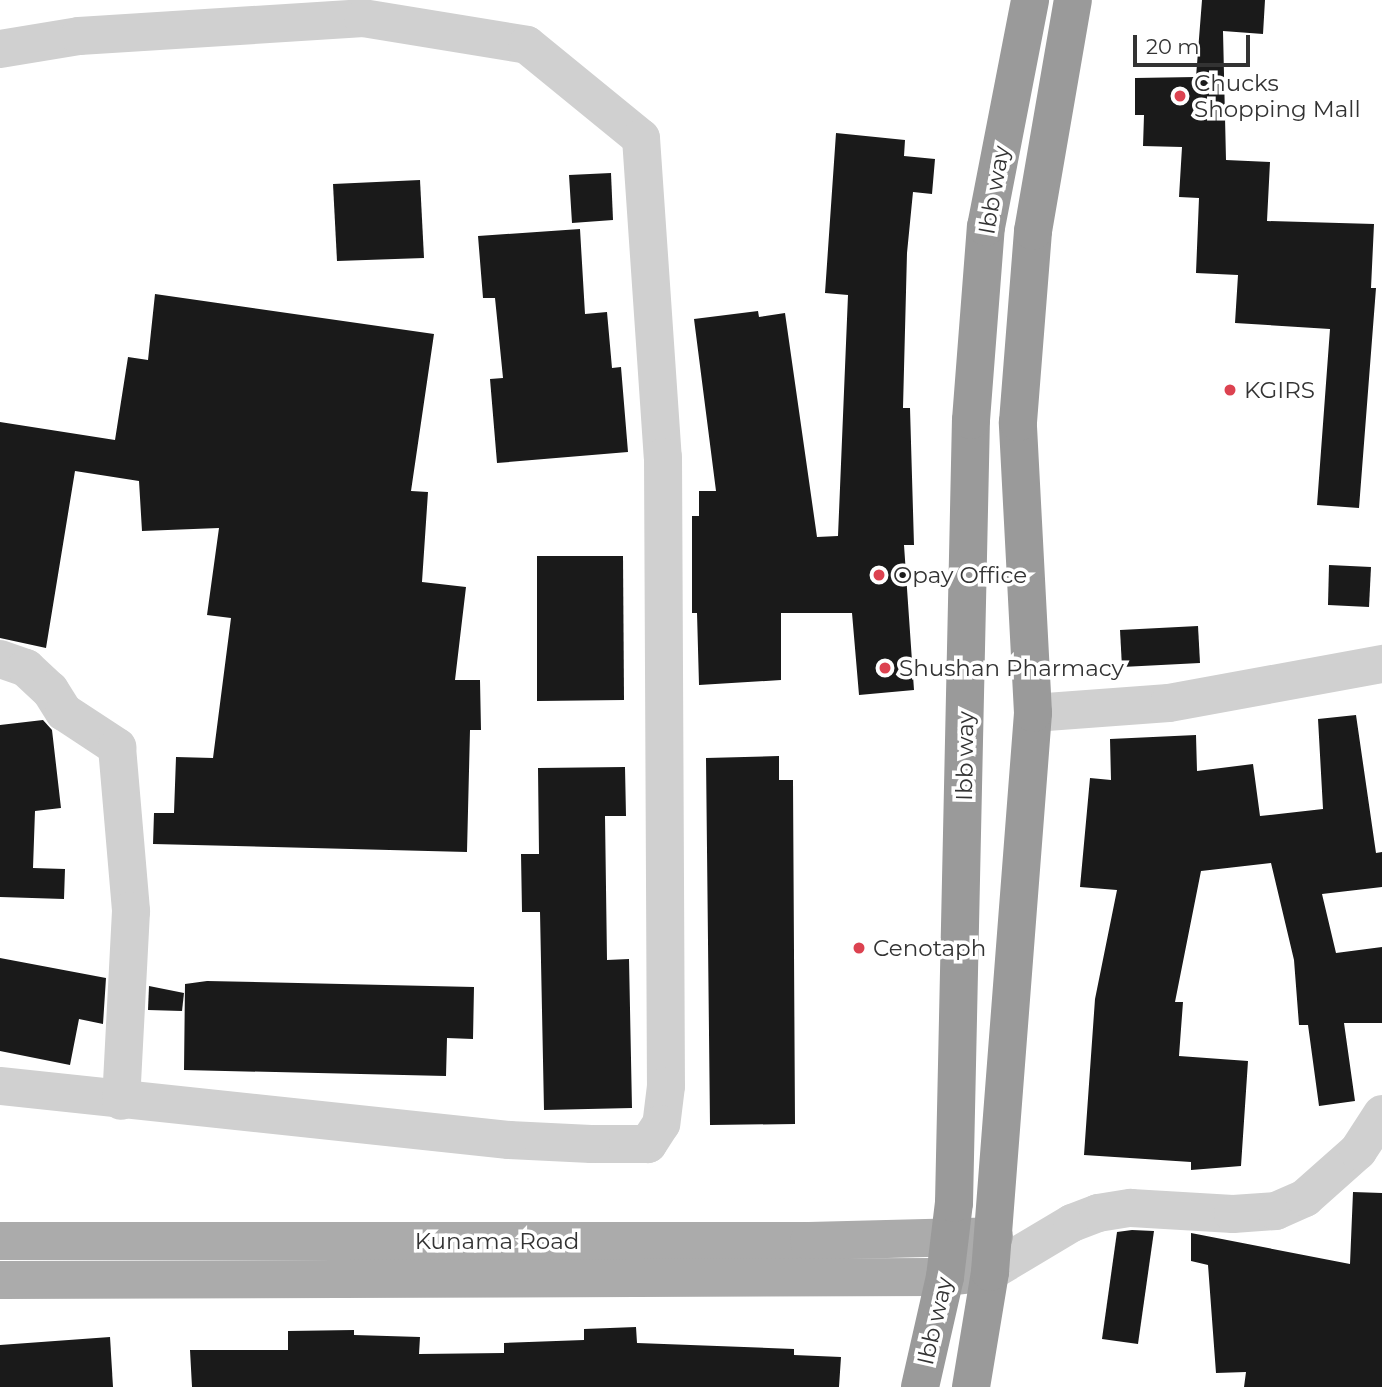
<!DOCTYPE html>
<style>
body{margin:0}
#map{position:relative;width:1382px;height:1387px;overflow:hidden;background:#fff;font-family:Montserrat,sans-serif}
div>[style]{position:absolute}
.building>*{inset:0;background:#1a1a1a}
.minor>*{height:38px;margin:-19px;padding:0 19px;transform-origin:19px;border-radius:19px;background:#d0d0d0}
.major>*{height:38px;margin:-19px;padding:0 19px;transform-origin:19px;border-radius:19px;background:#ababab}
.highway>*{height:38px;margin:-19px;padding:0 19px;transform-origin:19px;border-radius:19px;background:#9a9a9a}
.dots>*{width:19px;height:19px;translate:-50% -50%;box-sizing:border-box;border:4px solid #fff;border-radius:50%}
span{translate:-50% -50%;white-space:nowrap;text-align:center;line-height:1.15;-webkit-text-stroke:7px #fff;paint-order:stroke}
.poi-label{font-size:23px;color:#333}
.left{translate:0 -50%;text-align:left}
.street-label{font-size:23px;color:#333}
.scale{position:absolute;left:1133px;top:35px;width:117px;height:32px;box-sizing:border-box;border:4px solid #333;border-top:0;padding-left:9px;font-size:21px;line-height:24px;white-space:nowrap;color:#333;-webkit-text-stroke:5px #fff;paint-order:stroke}
</style>
<div id="map">
<div class="building">
<i style="clip-path:polygon(1202px 0,1265px 0,1263px 34px,1223px 31px,1226px 160px,1270px 162px,1267px 221px,1374px 224px,1371px 288px,1376px 288px,1359px 508px,1317px 505px,1330px 329px,1235px 323px,1238px 275px,1196px 273px,1199px 198px,1179px 197px,1182px 147px,1143px 146px,1144px 115px,1135px 115px,1135px 78px,1196px 77px)"></i>
<i style="clip-path:polygon(836px 133px,905px 140px,904px 156px,935px 159px,932px 194px,913px 192px,907px 253px,903px 408px,910px 408px,914px 545px,904px 545px,914px 690px,859px 695px,852px 613px,781px 613px,781px 680px,699px 685px,697px 613px,692px 613px,692px 516px,699px 516px,699px 491px,716px 491px,694px 319px,758px 311px,759px 317px,785px 313px,817px 537px,838px 536px,848px 295px,825px 293px)"></i>
<i style="clip-path:polygon(611px 173px,613px 220px,572px 223px,569px 175px)"></i>
<i style="clip-path:polygon(420px 180px,424px 258px,337px 261px,333px 184px)"></i>
<i style="clip-path:polygon(580px 229px,585px 314px,607px 312px,612px 368px,621px 367px,628px 452px,497px 463px,490px 379px,503px 378px,495px 298px,483px 298px,478px 236px)"></i>
<i style="clip-path:polygon(155px 294px,434px 334px,411px 491px,428px 492px,422px 582px,466px 587px,455px 680px,480px 680px,481px 730px,470px 730px,467px 852px,153px 844px,154px 813px,174px 813px,176px 757px,213px 758px,231px 618px,207px 615px,219px 528px,142px 531px,139px 481px,75px 471px,46px 648px,0 638px,0 422px,115px 440px,128px 357px,148px 360px)"></i>
<i style="clip-path:polygon(537px 556px,623px 556px,624px 700px,537px 701px)"></i>
<i style="clip-path:polygon(1329px 565px,1371px 567px,1369px 607px,1328px 605px)"></i>
<i style="clip-path:polygon(1198px 626px,1200px 663px,1122px 667px,1120px 630px)"></i>
<i style="clip-path:polygon(1356px 715px,1376px 853px,1382px 852px,1382px 887px,1322px 894px,1336px 953px,1382px 947px,1382px 1023px,1344px 1023px,1355px 1101px,1319px 1106px,1308px 1025px,1299px 1025px,1294px 960px,1271px 863px,1201px 871px,1175px 1002px,1183px 1002px,1179px 1056px,1248px 1061px,1241px 1166px,1191px 1170px,1191px 1162px,1084px 1155px,1095px 999px,1117px 890px,1080px 887px,1090px 778px,1111px 780px,1110px 739px,1196px 735px,1197px 771px,1253px 764px,1260px 816px,1323px 809px,1318px 719px)"></i>
<i style="clip-path:polygon(43px 720px,52px 730px,61px 808px,35px 811px,33px 868px,65px 869px,64px 899px,0 897px,0 725px)"></i>
<i style="clip-path:polygon(779px 756px,779px 780px,793px 780px,795px 1124px,710px 1125px,706px 758px)"></i>
<i style="clip-path:polygon(625px 767px,626px 816px,605px 816px,607px 960px,629px 959px,632px 1108px,544px 1110px,540px 912px,522px 912px,521px 854px,539px 854px,538px 768px)"></i>
<i style="clip-path:polygon(0 958px,106px 978px,103px 1024px,79px 1019px,70px 1065px,0 1051px)"></i>
<i style="clip-path:polygon(207px 981px,474px 987px,473px 1039px,447px 1038px,446px 1076px,184px 1070px,185px 984px)"></i>
<i style="clip-path:polygon(149px 986px,184px 993px,182px 1011px,148px 1010px)"></i>
<i style="clip-path:polygon(1353px 1192px,1382px 1193px,1382px 1387px,1244px 1387px,1246px 1372px,1216px 1373px,1208px 1265px,1191px 1261px,1191px 1233px,1350px 1264px)"></i>
<i style="clip-path:polygon(1132px 1230px,1154px 1231px,1138px 1344px,1102px 1339px,1117px 1232px)"></i>
<i style="clip-path:polygon(636px 1327px,637px 1343px,794px 1349px,794px 1355px,841px 1357px,839px 1387px,192px 1387px,190px 1350px,288px 1350px,288px 1331px,354px 1330px,354px 1335px,420px 1337px,419px 1354px,504px 1353px,504px 1343px,584px 1340px,584px 1329px)"></i>
<i style="clip-path:polygon(110px 1337px,113px 1387px,0 1387px,0 1345px)"></i>
</div>
<div class="minor">
<i style="left:0;top:49px;width:80px;rotate:-9.3deg"></i>
<i style="left:79px;top:36px;width:285px;rotate:-3.6deg"></i>
<i style="left:363px;top:18px;width:166px;rotate:9.3deg"></i>
<i style="left:527px;top:45px;width:147px;rotate:39.2deg"></i>
<i style="left:641px;top:138px;width:320px;rotate:86.1deg"></i>
<i style="left:663px;top:457px;width:629px;rotate:89.73deg"></i>
<i style="left:666px;top:1086px;width:38px;rotate:97deg"></i>
<i style="left:661px;top:1124px;width:24px;rotate:123deg"></i>
<i style="left:648px;top:1144px;width:57px;rotate:180deg"></i>
<i style="left:591px;top:1144px;width:82px;rotate:-177.2deg"></i>
<i style="left:509px;top:1140px;width:512px;rotate:-173.94deg"></i>
<i style="left:0;top:659px;width:28px;rotate:19deg"></i>
<i style="left:26px;top:668px;width:33px;rotate:43deg"></i>
<i style="left:50px;top:690px;width:26px;rotate:58deg"></i>
<i style="left:64px;top:712px;width:64px;rotate:33.4deg"></i>
<i style="left:117px;top:747px;width:165px;rotate:85.1deg"></i>
<i style="left:131px;top:911px;width:190px;rotate:93deg"></i>
<i style="left:1033px;top:713px;width:136px;rotate:-4.2deg"></i>
<i style="left:1169px;top:703px;width:217px;rotate:-10.4deg"></i>
<i style="left:990px;top:1272px;width:96px;rotate:-30.9deg"></i>
<i style="left:1072px;top:1223px;width:28px;rotate:-21deg"></i>
<i style="left:1098px;top:1213px;width:33px;rotate:-9deg"></i>
<i style="left:1131px;top:1208px;width:102px;rotate:3.4deg"></i>
<i style="left:1233px;top:1214px;width:43px;rotate:-4deg"></i>
<i style="left:1276px;top:1211px;width:32px;rotate:-24deg"></i>
<i style="left:1305px;top:1198px;width:71px;rotate:-41.6deg"></i>
<i style="left:1358px;top:1151px;width:44px;rotate:-57deg"></i>
</div>
<div class="major">
<i style="left:0;top:1241px;width:809px"></i>
<i style="left:809px;top:1241px;width:185px;rotate:-1.5deg"></i>
<i style="left:0;top:1280px;width:945px;rotate:-0.18deg"></i>
<i style="left:945px;top:1277px;width:45px;rotate:-6.3deg"></i>
</div>
<div class="highway">
<i style="left:920px;top:1387px;width:113px;rotate:-77.2deg"></i>
<i style="left:945px;top:1277px;width:75px;rotate:-83.1deg"></i>
<i style="left:954px;top:1203px;width:783px;rotate:-88.76deg"></i>
<i style="left:971px;top:420px;width:194px;rotate:-85.6deg"></i>
<i style="left:986px;top:227px;width:231px;rotate:-79deg"></i>
<i style="left:971px;top:1387px;width:117px;rotate:-80.6deg"></i>
<i style="left:990px;top:1272px;width:561px;rotate:-85.6deg"></i>
<i style="left:1033px;top:713px;width:291px;rotate:-93deg"></i>
<i style="left:1018px;top:422px;width:192px;rotate:-85.5deg"></i>
<i style="left:1033px;top:231px;width:234px;rotate:-80.2deg"></i>
</div>
<div class="dots">
<i style="left:1180px;top:96px;background:#dc4250"></i>
<i style="left:1230px;top:390px;background:#dc4250"></i>
<i style="left:879px;top:575px;background:#dc4250"></i>
<i style="left:885px;top:668px;background:#dc4250"></i>
<i style="left:859px;top:948px;background:#dc4250"></i>
</div>
<div class="poi-label">
<span class="left" style="left:1194px;top:96px">Chucks<br>Shopping Mall</span>
<span class="left" style="left:1244px;top:390px">KGIRS</span>
<span class="left" style="left:893px;top:575px">Opay Office</span>
<span class="left" style="left:899px;top:668px">Shushan Pharmacy</span>
<span class="left" style="left:873px;top:948px">Cenotaph</span>
</div>
<div class="street-label">
<span style="left:994px;top:190px;rotate:-80deg">Ibb way</span>
<span style="left:965px;top:756px;rotate:-89deg">Ibb way</span>
<span style="left:497px;top:1241px">Kunama Road</span>
<span style="left:935px;top:1321px;rotate:-77deg">Ibb way</span>
</div>
<div class="scale">20 m</div>
</div>
